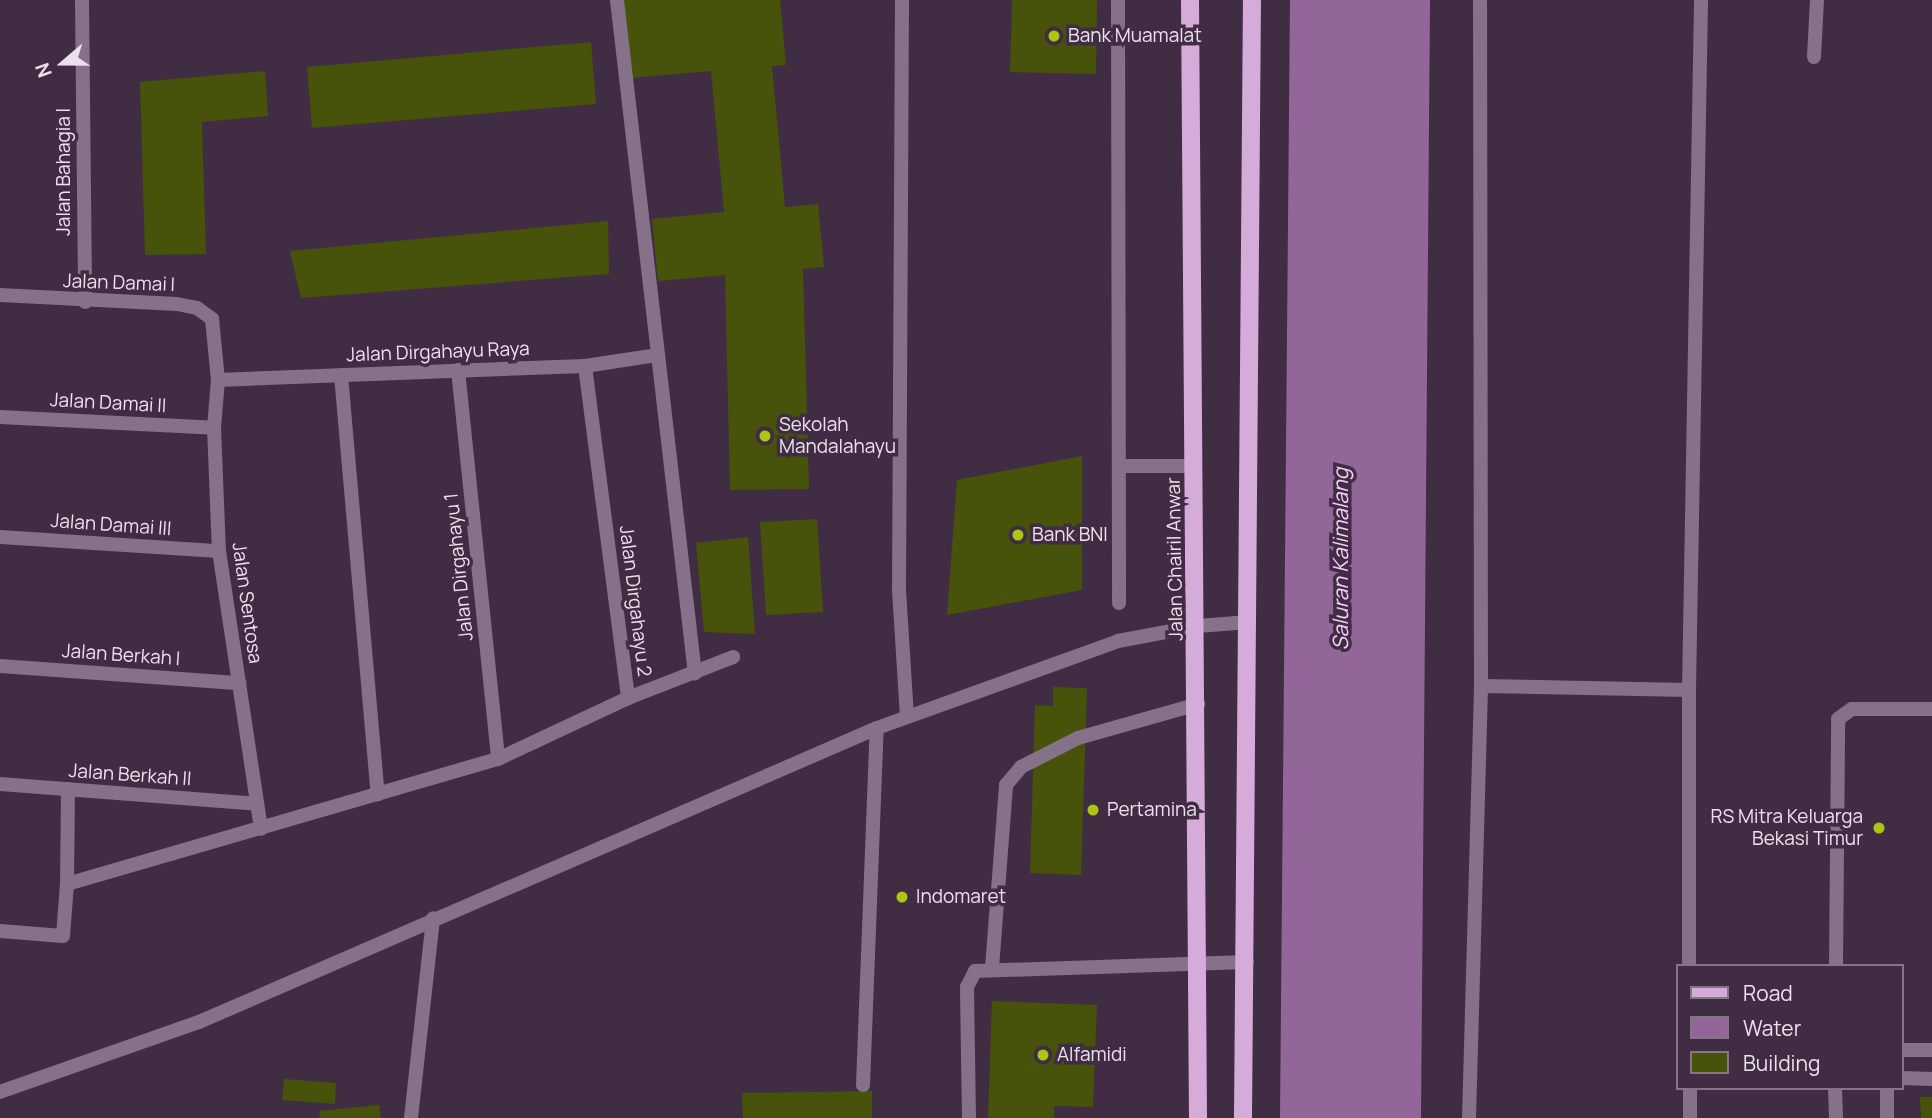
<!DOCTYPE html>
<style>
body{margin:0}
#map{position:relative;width:1932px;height:1118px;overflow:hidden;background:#412d43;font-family:Manrope,sans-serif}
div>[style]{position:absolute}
.water>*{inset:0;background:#936699}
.building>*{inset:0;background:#47520a}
.lane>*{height:14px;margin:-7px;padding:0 7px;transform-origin:7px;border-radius:7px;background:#857188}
.street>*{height:14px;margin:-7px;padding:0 7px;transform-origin:7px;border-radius:7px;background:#857188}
.primary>*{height:18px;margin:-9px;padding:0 9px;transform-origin:9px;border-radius:9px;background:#d5acd9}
.dots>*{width:19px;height:19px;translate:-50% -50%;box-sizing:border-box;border:4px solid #412d43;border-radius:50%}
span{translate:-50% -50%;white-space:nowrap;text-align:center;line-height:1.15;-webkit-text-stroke:7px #412d43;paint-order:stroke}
.poi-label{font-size:19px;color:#ede0ee}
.left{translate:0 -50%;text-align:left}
.right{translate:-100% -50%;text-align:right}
.street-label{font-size:19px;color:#ede0ee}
.water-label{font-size:21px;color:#f6cefa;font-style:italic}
.legend{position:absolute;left:1676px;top:964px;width:228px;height:126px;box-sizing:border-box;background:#412d43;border:2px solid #867587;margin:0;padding:9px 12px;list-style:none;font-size:21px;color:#ede0ee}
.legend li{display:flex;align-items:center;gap:14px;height:35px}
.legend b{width:35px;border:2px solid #867587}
.north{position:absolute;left:28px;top:28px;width:70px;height:70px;-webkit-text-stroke:5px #412d43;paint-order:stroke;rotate:250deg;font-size:19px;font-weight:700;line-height:28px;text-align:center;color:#ede0ee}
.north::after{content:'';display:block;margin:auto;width:24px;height:32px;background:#ede0ee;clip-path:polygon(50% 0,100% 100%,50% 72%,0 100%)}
</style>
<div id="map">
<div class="water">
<i style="clip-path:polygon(1290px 0,1430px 0,1421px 1118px,1280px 1118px)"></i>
</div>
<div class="building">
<i style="clip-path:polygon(624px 0,780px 0,786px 65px,772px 66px,785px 207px,818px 204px,824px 267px,803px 269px,809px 489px,730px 490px,725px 275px,658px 281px,652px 219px,724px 212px,711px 71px,631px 78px)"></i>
<i style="clip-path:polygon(1012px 0,1097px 0,1096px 74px,1010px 72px)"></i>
<i style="clip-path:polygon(591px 42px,596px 104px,312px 128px,307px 67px)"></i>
<i style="clip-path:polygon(265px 71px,268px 116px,202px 122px,206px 254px,145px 255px,140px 82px)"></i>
<i style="clip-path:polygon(608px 221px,609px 274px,301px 298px,290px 251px)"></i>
<i style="clip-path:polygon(1082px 456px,1082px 590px,947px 615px,957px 480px)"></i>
<i style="clip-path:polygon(817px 519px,823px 612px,766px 615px,760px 522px)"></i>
<i style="clip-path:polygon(748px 537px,755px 634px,704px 632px,696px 543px)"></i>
<i style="clip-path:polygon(1053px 687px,1087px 688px,1081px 875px,1030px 873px,1035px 705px,1053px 706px)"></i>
<i style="clip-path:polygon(992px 1001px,1097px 1005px,1093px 1107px,1054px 1106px,1054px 1118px,988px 1118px)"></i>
<i style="clip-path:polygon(284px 1079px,336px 1083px,335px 1104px,282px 1100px)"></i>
<i style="clip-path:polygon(872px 1091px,872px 1118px,743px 1118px,742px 1093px)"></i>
<i style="clip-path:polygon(1920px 1097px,1932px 1097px,1932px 1118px,1921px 1118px)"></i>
<i style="clip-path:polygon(379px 1105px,381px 1118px,320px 1118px,319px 1111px)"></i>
</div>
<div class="lane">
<i style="left:617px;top:0;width:678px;rotate:83.4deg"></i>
<i style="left:902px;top:0;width:590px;rotate:90.29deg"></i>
<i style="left:899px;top:590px;width:126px;rotate:86.4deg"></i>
<i style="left:1118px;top:0;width:603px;rotate:89.9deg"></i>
<i style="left:1119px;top:466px;width:75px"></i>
<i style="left:1836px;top:966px;width:247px;rotate:-89.5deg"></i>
<i style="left:1838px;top:719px;width:17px;rotate:-36deg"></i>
<i style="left:1852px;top:709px;width:80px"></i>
<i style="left:992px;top:968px;width:184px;rotate:-85.6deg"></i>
<i style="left:1006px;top:785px;width:23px;rotate:-50deg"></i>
<i style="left:1021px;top:767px;width:64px;rotate:-27deg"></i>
<i style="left:1078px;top:738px;width:125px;rotate:-15.8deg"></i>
<i style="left:1902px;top:1050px;width:30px"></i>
<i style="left:1902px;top:1078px;width:30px;rotate:2deg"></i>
<i style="left:863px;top:1085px;width:357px;rotate:-87.8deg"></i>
<i style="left:1835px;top:1088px;width:30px;rotate:88deg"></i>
<i style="left:1887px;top:1088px;width:30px;rotate:90deg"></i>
<i style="left:969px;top:1118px;width:131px;rotate:-90.9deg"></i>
<i style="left:967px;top:987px;width:18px;rotate:-63deg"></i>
<i style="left:975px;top:971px;width:272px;rotate:-1.9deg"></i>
</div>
<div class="street">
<i style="left:82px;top:0;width:302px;rotate:89.4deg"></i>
<i style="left:1814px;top:57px;width:57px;rotate:-87deg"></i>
<i style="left:0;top:295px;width:177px;rotate:2.9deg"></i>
<i style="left:177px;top:304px;width:20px;rotate:11deg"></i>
<i style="left:197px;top:308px;width:19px;rotate:36deg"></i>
<i style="left:212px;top:319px;width:61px;rotate:84.4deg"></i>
<i style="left:218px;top:380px;width:48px;rotate:94.8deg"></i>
<i style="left:214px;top:428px;width:123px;rotate:87.7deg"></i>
<i style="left:219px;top:551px;width:281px;rotate:81.4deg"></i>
<i style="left:585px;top:366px;width:335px;rotate:82.6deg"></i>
<i style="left:458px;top:370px;width:391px;rotate:84.1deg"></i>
<i style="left:341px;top:375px;width:421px;rotate:85deg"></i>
<i style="left:218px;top:380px;width:367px;rotate:-2.2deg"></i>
<i style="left:585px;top:366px;width:74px;rotate:-8.6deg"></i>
<i style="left:0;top:417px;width:214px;rotate:2.9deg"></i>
<i style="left:0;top:537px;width:219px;rotate:3.7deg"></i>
<i style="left:0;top:666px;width:240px;rotate:4.1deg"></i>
<i style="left:1481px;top:686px;width:208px;rotate:1.1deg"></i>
<i style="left:0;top:784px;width:258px;rotate:4.4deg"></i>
<i style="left:68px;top:789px;width:95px;rotate:90.6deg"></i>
<i style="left:67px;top:884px;width:449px;rotate:-16.2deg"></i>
<i style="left:498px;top:759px;width:144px;rotate:-25.1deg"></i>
<i style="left:628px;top:698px;width:113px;rotate:-21.3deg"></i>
<i style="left:0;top:931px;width:63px;rotate:4.5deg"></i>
<i style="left:63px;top:936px;width:52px;rotate:-85.6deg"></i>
<i style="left:1689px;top:966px;width:276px;rotate:-90deg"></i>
<i style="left:1689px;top:690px;width:690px;rotate:-89deg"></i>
<i style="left:1690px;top:1088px;width:30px;rotate:90deg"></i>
<i style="left:0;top:1092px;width:211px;rotate:-19.4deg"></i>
<i style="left:199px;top:1022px;width:739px;rotate:-23.44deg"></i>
<i style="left:877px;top:728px;width:256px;rotate:-19.8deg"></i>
<i style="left:1118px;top:641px;width:81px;rotate:-10.6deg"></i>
<i style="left:1198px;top:626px;width:51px;rotate:-4.5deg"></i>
<i style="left:411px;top:1118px;width:201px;rotate:-83.7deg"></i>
<i style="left:1469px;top:1118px;width:432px;rotate:-88.4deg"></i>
<i style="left:1481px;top:686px;width:686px;rotate:-90.08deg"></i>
</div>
<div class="primary">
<i style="left:1190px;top:0;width:1118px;rotate:89.59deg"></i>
<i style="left:1243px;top:1118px;width:1118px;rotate:-89.54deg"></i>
</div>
<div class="dots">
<i style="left:1054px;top:36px;background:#acc611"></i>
<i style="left:765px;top:436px;background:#acc611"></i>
<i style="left:1018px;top:535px;background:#acc611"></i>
<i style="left:1093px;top:810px;background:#acc611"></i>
<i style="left:1879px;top:828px;background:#acc611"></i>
<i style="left:902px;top:897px;background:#acc611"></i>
<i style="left:1043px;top:1055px;background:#acc611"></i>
</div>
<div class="poi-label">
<span class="left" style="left:1068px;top:36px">Bank Muamalat</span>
<span class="left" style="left:779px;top:436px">Sekolah<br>Mandalahayu</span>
<span class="left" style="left:1032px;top:535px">Bank BNI</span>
<span class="left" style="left:1107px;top:810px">Pertamina</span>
<span class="right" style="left:1863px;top:828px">RS Mitra Keluarga<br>Bekasi Timur</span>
<span class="left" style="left:916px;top:897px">Indomaret</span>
<span class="left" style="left:1057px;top:1055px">Alfamidi</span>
</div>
<div class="street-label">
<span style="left:64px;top:172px;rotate:-90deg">Jalan Bahagia I</span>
<span style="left:119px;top:283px;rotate:2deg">Jalan Damai I</span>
<span style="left:438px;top:352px;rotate:-2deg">Jalan Dirgahayu Raya</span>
<span style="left:108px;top:403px;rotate:3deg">Jalan Damai II</span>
<span style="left:111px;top:525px;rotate:4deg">Jalan Damai III</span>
<span style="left:1175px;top:559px;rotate:-91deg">Jalan Chairil Anwar</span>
<span style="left:459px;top:567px;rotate:-96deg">Jalan Dirgahayu 1</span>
<span style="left:635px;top:601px;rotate:83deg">Jalan Dirgahayu 2</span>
<span style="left:247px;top:603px;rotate:82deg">Jalan Sentosa</span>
<span style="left:121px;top:655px;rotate:4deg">Jalan Berkah I</span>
<span style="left:130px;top:775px;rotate:4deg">Jalan Berkah II</span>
</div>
<div class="water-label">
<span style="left:1340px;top:559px;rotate:-90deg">Saluran Kalimalang</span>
</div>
<ul class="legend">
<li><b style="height:9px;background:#d5acd9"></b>Road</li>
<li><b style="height:19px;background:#936699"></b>Water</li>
<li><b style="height:19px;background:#47520a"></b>Building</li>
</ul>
<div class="north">N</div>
</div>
